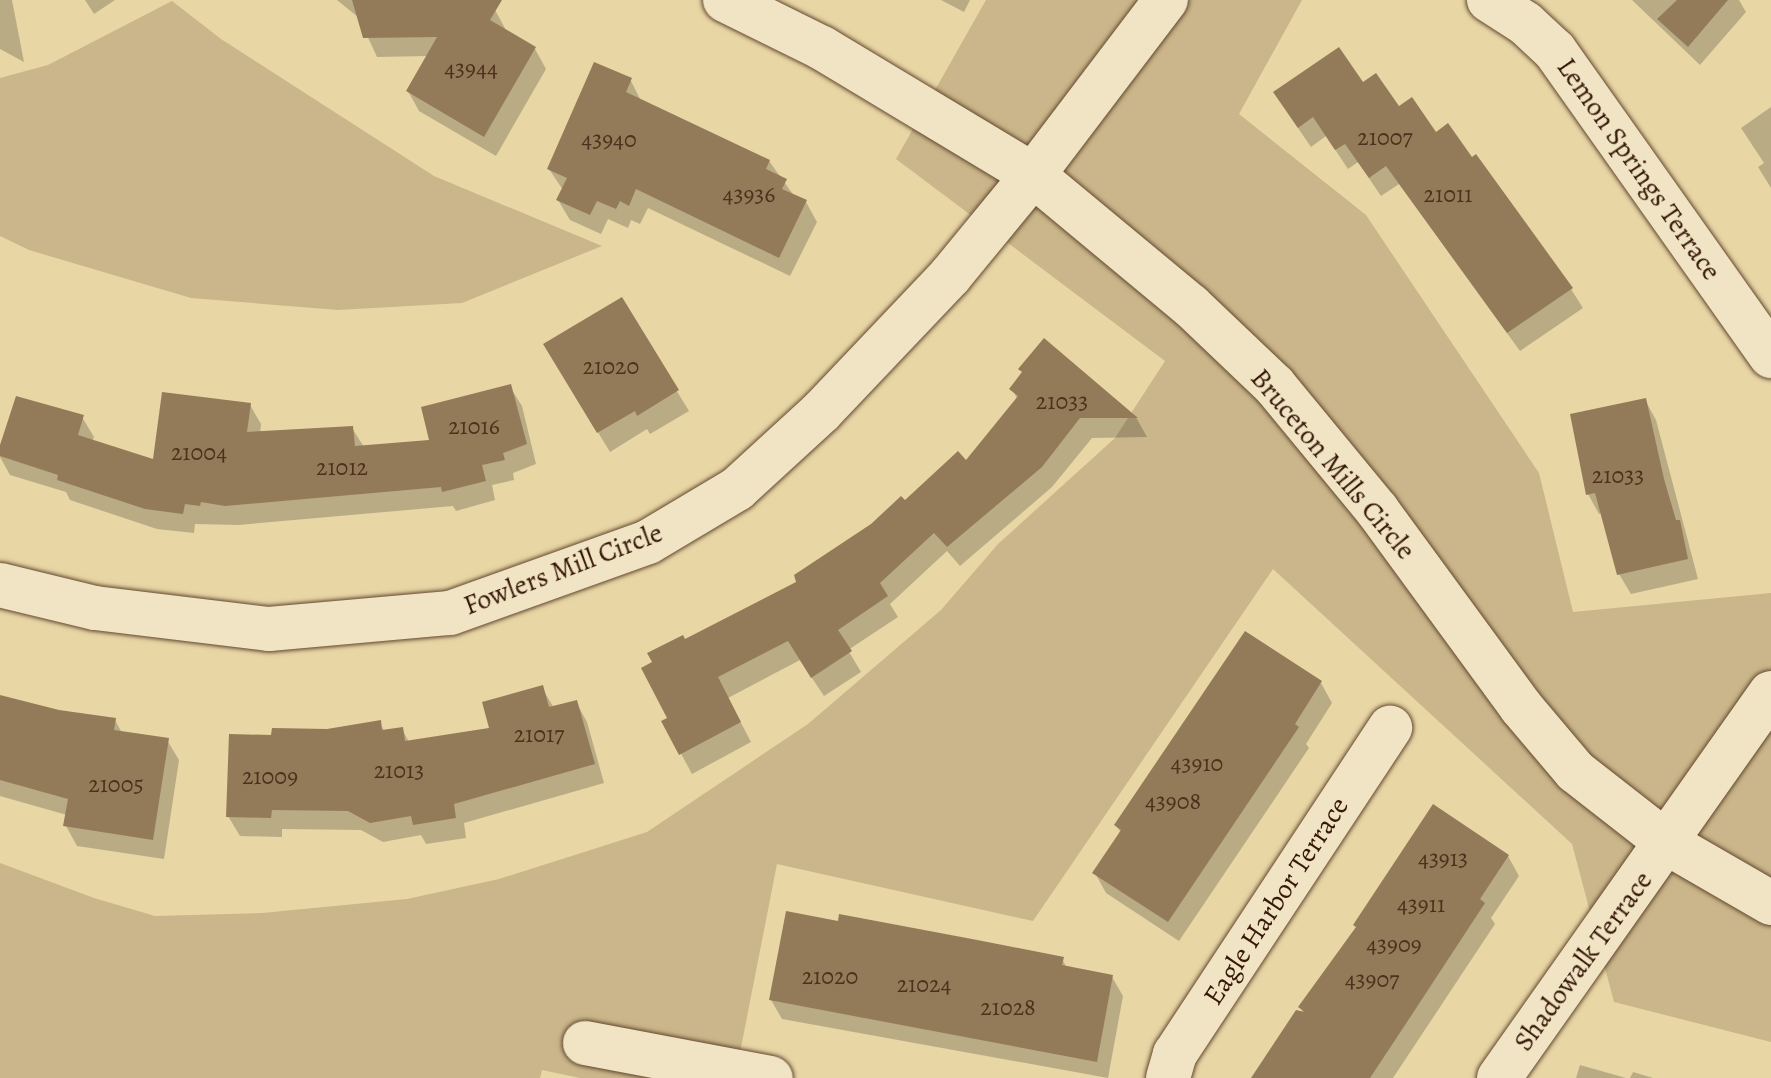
<!DOCTYPE html>
<style>
body{margin:0}
#map{position:relative;width:1771px;height:1078px;overflow:hidden;background:#e8d6a5;font-family:Alegreya,serif}
div>[style]{position:absolute}
.green>*{inset:0;background:#cab68a}
.shadow>*{inset:0;background:#0003}
.building>*{inset:0;background:#937b5a}
.roads{filter:drop-shadow(0 0 2px #63482f) drop-shadow(0 0 2px #63482f)}
.minor>*{height:44px;margin:-22px;padding:0 22px;transform-origin:22px;border-radius:22px;background:#f0e4c4}
span{translate:-50% -50%;white-space:nowrap;text-align:center;line-height:1.15;-webkit-text-stroke:6px #f0e4c4;paint-order:stroke}
.number-label{font-size:24px;color:#4e311c}
.number-label span{-webkit-text-stroke-width:0}
.street-label{font-size:28px;color:#371808}
</style>
<div id="map">
<div class="green">
<i style="clip-path:polygon(986px 0,1302px 0,1239px 114px,1366px 215px,1539px 473px,1573px 612px,1771px 593px,1771px 1042px,1614px 1002px,1572px 844px,1273px 569px,1033px 921px,777px 864px,735px 1078px,580px 1078px,542px 1070px,540px 1078px,0 1078px,0 863px,94px 898px,155px 916px,262px 913px,407px 899px,499px 879px,647px 832px,808px 724px,941px 610px,998px 544px,1115px 438px,1165px 361px,896px 159px)"></i>
<i style="clip-path:polygon(172px 1px,221px 39px,434px 176px,602px 246px,462px 303px,338px 310px,191px 298px,29px 250px,0 236px,0 78px,48px 65px)"></i>
</div>
<div class="shadow">
<i style="clip-path:polygon(0 0,12px 0,24px 62px,0 49px)"></i>
<i style="clip-path:polygon(85px 0,115px 0,94px 14px)"></i>
<i style="clip-path:polygon(337px 0,477px 0,495px 10px,506px 30px,535px 49px,546px 69px,496px 156px,419px 111px,408px 91px,428px 56px,377px 57px,359px 18px)"></i>
<i style="clip-path:polygon(941px 0,970px 0,964px 12px)"></i>
<i style="clip-path:polygon(1632px 0,1739px 0,1746px 12px,1700px 65px)"></i>
<i style="clip-path:polygon(630px 79px,641px 101px,769px 161px,795px 197px,806px 202px,817px 222px,790px 276px,648px 208px,640px 224px,631px 220px,628px 228px,608px 219px,601px 234px,570px 220px,558px 200px,563px 190px,549px 169px)"></i>
<i style="clip-path:polygon(1362px 84px,1436px 135px,1571px 289px,1583px 308px,1520px 351px,1399px 184px,1381px 196px,1358px 162px,1348px 169px,1326px 136px,1311px 147px,1287px 112px)"></i>
<i style="clip-path:polygon(1771px 107px,1771px 188px,1758px 167px,1764px 163px,1741px 128px)"></i>
<i style="clip-path:polygon(621px 300px,689px 411px,650px 434px,647px 429px,610px 452px,557px 365px)"></i>
<i style="clip-path:polygon(1044px 341px,1137px 419px,1147px 437px,1092px 438px,1052px 487px,960px 566px,947px 551px,890px 604px,898px 617px,848px 650px,861px 672px,824px 696px,800px 660px,728px 698px,751px 742px,692px 774px,664px 722px,670px 719px,684px 642px,799px 583px,905px 503px,966px 463px,1018px 400px,1012px 389px)"></i>
<i style="clip-path:polygon(510px 387px,522px 406px,536px 464px,513px 473px,514px 480px,492px 485px,495px 500px,456px 511px,453px 506px,238px 525px,195px 524px,194px 533px,157px 529px,70px 500px,66px 492px,10px 475px,0 457px,0 451px,82px 417px,94px 437px,92px 442px,155px 462px,250px 405px,261px 424px,260px 434px,352px 428px,364px 447px,432px 442px)"></i>
<i style="clip-path:polygon(1645px 400px,1656px 420px,1698px 579px,1631px 594px,1619px 574px,1602px 513px,1599px 514px,1588px 494px)"></i>
<i style="clip-path:polygon(1321px 683px,1332px 703px,1306px 744px,1309px 748px,1179px 941px,1106px 893px,1095px 873px,1121px 833px,1116px 825px)"></i>
<i style="clip-path:polygon(542px 688px,554px 708px,576px 702px,587px 722px,604px 783px,464px 823px,466px 838px,426px 844px,421px 835px,383px 842px,361px 830px,282px 829px,282px 837px,240px 836px,228px 816px,273px 737px,379px 722px,385px 732px,402px 729px,409px 742px,491px 730px)"></i>
<i style="clip-path:polygon(0 697px,58px 712px,115px 720px,122px 733px,167px 740px,179px 760px,164px 859px,77px 846px,66px 826px,67px 815px,0 796px)"></i>
<i style="clip-path:polygon(1508px 856px,1519px 876px,1491px 918px,1495px 924px,1393px 1078px,1254px 1078px,1304px 1014px,1300px 1007px)"></i>
<i style="clip-path:polygon(1062px 959px,1067px 968px,1112px 977px,1123px 996px,1108px 1078px,782px 1019px,771px 1000px)"></i>
<i style="clip-path:polygon(1580px 1065px,1626px 1078px,1576px 1078px)"></i>
<i style="clip-path:polygon(1633px 1072px,1653px 1078px,1630px 1078px)"></i>
</div>
<div class="building">
<i style="clip-path:polygon(352px 0,502px 0,490px 20px,536px 47px,484px 137px,406px 91px,437px 37px,363px 38px)"></i>
<i style="clip-path:polygon(1677px 0,1728px 0,1688px 47px,1657px 19px)"></i>
<i style="clip-path:polygon(1339px 47px,1363px 82px,1376px 73px,1399px 106px,1412px 97px,1436px 132px,1448px 123px,1472px 157px,1476px 154px,1573px 288px,1507px 333px,1386px 166px,1369px 178px,1345px 144px,1335px 150px,1313px 117px,1298px 128px,1273px 92px)"></i>
<i style="clip-path:polygon(594px 62px,632px 78px,626px 92px,770px 160px,766px 169px,787px 179px,782px 189px,807px 200px,779px 258px,636px 189px,629px 206px,620px 201px,616px 209px,597px 201px,590px 215px,556px 200px,567px 178px,547px 169px)"></i>
<i style="clip-path:polygon(622px 297px,679px 390px,637px 416px,635px 411px,597px 433px,543px 344px)"></i>
<i style="clip-path:polygon(1044px 338px,1138px 418px,1080px 418px,1042px 467px,947px 547px,934px 533px,880px 583px,888px 596px,838px 630px,852px 651px,811px 678px,788px 641px,718px 677px,741px 722px,679px 755px,661px 721px,667px 718px,641px 668px,652px 662px,647px 653px,683px 635px,685px 639px,796px 582px,794px 575px,871px 524px,901px 496px,905px 500px,958px 451px,966px 460px,1018px 396px,1009px 389px,1022px 372px,1018px 369px)"></i>
<i style="clip-path:polygon(511px 384px,527px 444px,503px 453px,505px 460px,482px 465px,486px 481px,442px 492px,441px 487px,225px 506px,201px 502px,200px 506px,185px 504px,183px 514px,145px 509px,57px 480px,58px 475px,0 456px,0 445px,16px 396px,84px 415px,78px 435px,153px 459px,162px 392px,251px 403px,247px 432px,353px 426px,355px 446px,429px 440px,421px 407px)"></i>
<i style="clip-path:polygon(1646px 398px,1664px 479px,1676px 520px,1680px 520px,1688px 559px,1617px 575px,1595px 493px,1586px 495px,1570px 414px)"></i>
<i style="clip-path:polygon(1245px 631px,1322px 681px,1295px 724px,1299px 727px,1168px 922px,1092px 873px,1121px 830px,1114px 825px)"></i>
<i style="clip-path:polygon(543px 685px,549px 707px,577px 700px,595px 764px,454px 804px,456px 818px,413px 825px,411px 816px,370px 823px,348px 811px,272px 810px,271px 818px,226px 817px,229px 734px,271px 735px,272px 728px,327px 729px,381px 720px,382px 730px,403px 727px,405px 741px,489px 728px,482px 702px)"></i>
<i style="clip-path:polygon(0 695px,59px 710px,116px 718px,114px 730px,169px 738px,153px 840px,63px 826px,68px 799px,0 780px)"></i>
<i style="clip-path:polygon(1433px 804px,1509px 855px,1480px 899px,1485px 903px,1409px 1019px,1370px 1078px,1251px 1078px,1296px 1010px,1305px 1012px,1298px 1007px,1356px 927px,1353px 925px)"></i>
<i style="clip-path:polygon(786px 911px,838px 921px,839px 914px,972px 939px,1064px 957px,1062px 965px,1113px 975px,1097px 1062px,769px 1000px)"></i>
</div>
<div class="roads">
<div class="minor">
<i style="left:725px;top:0;width:108px;rotate:26.3deg"></i>
<i style="left:822px;top:48px;width:246px;rotate:31deg"></i>
<i style="left:1033px;top:175px;width:205px;rotate:39.7deg"></i>
<i style="left:1191px;top:306px;width:115px;rotate:43.6deg"></i>
<i style="left:1274px;top:385px;width:162px;rotate:50.5deg"></i>
<i style="left:1377px;top:510px;width:244px;rotate:53.8deg"></i>
<i style="left:1521px;top:707px;width:84px;rotate:49.8deg"></i>
<i style="left:1575px;top:771px;width:117px;rotate:38deg"></i>
<i style="left:1667px;top:843px;width:120px;rotate:30deg"></i>
<i style="left:1489px;top:0;width:43px;rotate:32.6deg"></i>
<i style="left:1525px;top:23px;width:41px;rotate:43deg"></i>
<i style="left:1555px;top:51px;width:374px;rotate:54.7deg"></i>
<i style="left:0;top:585px;width:98px;rotate:13.6deg"></i>
<i style="left:95px;top:608px;width:175px;rotate:6.9deg"></i>
<i style="left:269px;top:629px;width:182px;rotate:-5.1deg"></i>
<i style="left:450px;top:613px;width:210px;rotate:-19.7deg"></i>
<i style="left:648px;top:542px;width:104px;rotate:-30.8deg"></i>
<i style="left:737px;top:489px;width:115px;rotate:-42.5deg"></i>
<i style="left:822px;top:411px;width:186px;rotate:-46.5deg"></i>
<i style="left:950px;top:276px;width:131px;rotate:-50.6deg"></i>
<i style="left:1033px;top:175px;width:220px;rotate:-52.8deg"></i>
<i style="left:585px;top:1043px;width:189px;rotate:10.7deg"></i>
<i style="left:1168px;top:1078px;width:25px;rotate:-74deg"></i>
<i style="left:1175px;top:1054px;width:391px;rotate:-56.6deg"></i>
<i style="left:1499px;top:1078px;width:471px;rotate:-54.8deg"></i>
</div>
</div>
<div class="number-label">
<span style="left:471px;top:69px">43944</span>
<span style="left:1385px;top:138px">21007</span>
<span style="left:609px;top:140px">43940</span>
<span style="left:749px;top:195px">43936</span>
<span style="left:1448px;top:195px">21011</span>
<span style="left:611px;top:367px">21020</span>
<span style="left:1062px;top:402px">21033</span>
<span style="left:474px;top:427px">21016</span>
<span style="left:199px;top:453px">21004</span>
<span style="left:342px;top:468px">21012</span>
<span style="left:1618px;top:476px">21033</span>
<span style="left:539px;top:735px">21017</span>
<span style="left:1197px;top:764px">43910</span>
<span style="left:399px;top:771px">21013</span>
<span style="left:270px;top:777px">21009</span>
<span style="left:116px;top:785px">21005</span>
<span style="left:1173px;top:802px">43908</span>
<span style="left:1443px;top:859px">43913</span>
<span style="left:1421px;top:905px">43911</span>
<span style="left:1394px;top:945px">43909</span>
<span style="left:830px;top:977px">21020</span>
<span style="left:1372px;top:980px">43907</span>
<span style="left:924px;top:985px">21024</span>
<span style="left:1008px;top:1008px">21028</span>
</div>
<div class="street-label">
<span style="left:1639px;top:169px;rotate:55deg">Lemon Springs Terrace</span>
<span style="left:1333px;top:464px;rotate:50deg">Bruceton Mills Circle</span>
<span style="left:563px;top:569px;rotate:-21deg">Fowlers Mill Circle</span>
<span style="left:1276px;top:901px;rotate:-57deg">Eagle Harbor Terrace</span>
<span style="left:1583px;top:961px;rotate:-54deg">Shadowalk Terrace</span>
</div>
</div>
